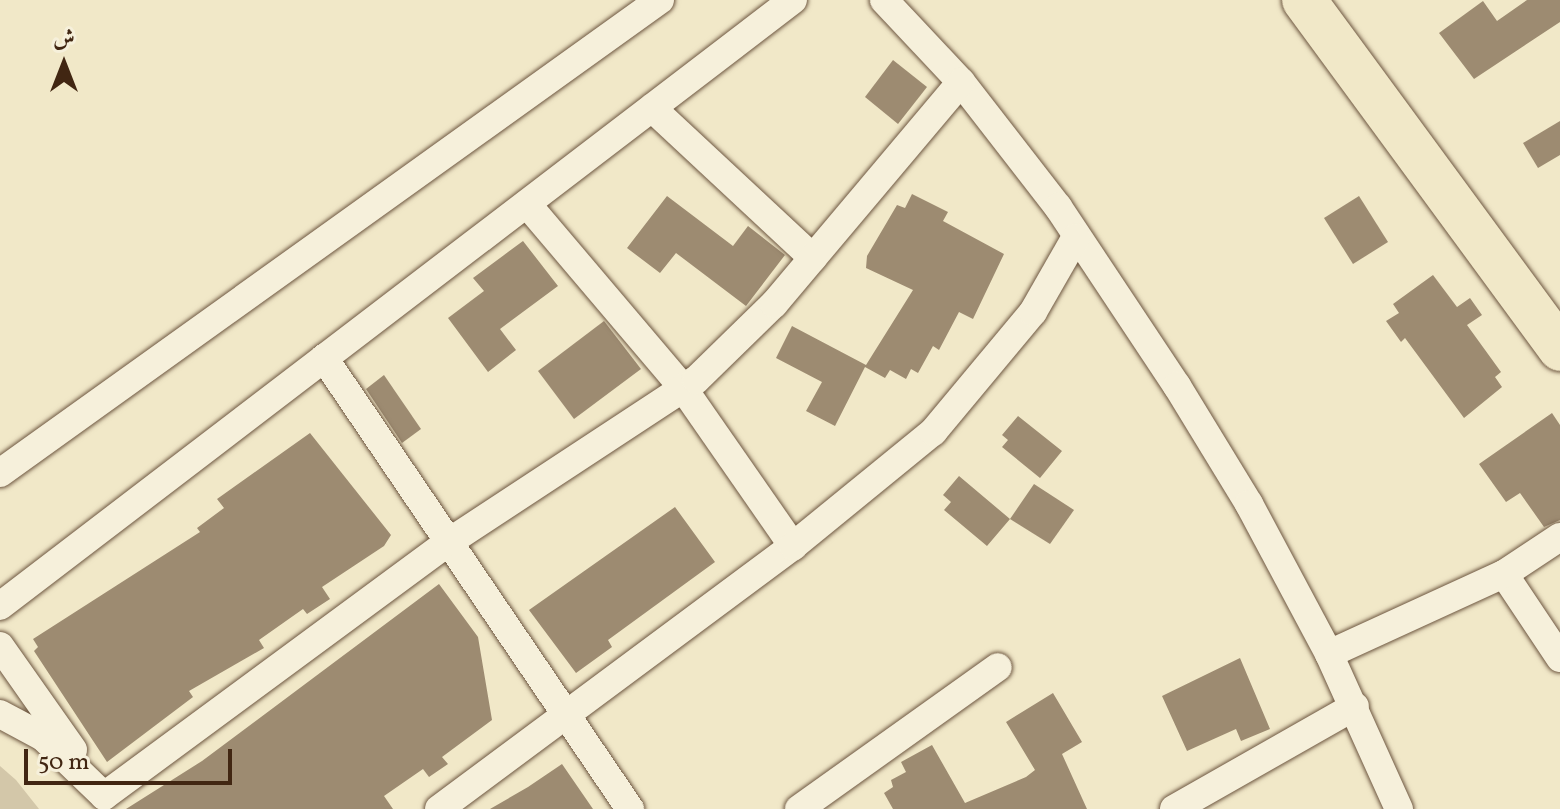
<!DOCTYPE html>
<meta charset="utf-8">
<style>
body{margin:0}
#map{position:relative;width:1560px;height:809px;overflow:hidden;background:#f1e8c8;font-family:Vollkorn,Amiri,serif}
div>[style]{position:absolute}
.green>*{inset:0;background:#d3c7a9}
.building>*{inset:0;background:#9d8b71}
.roads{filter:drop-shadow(0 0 2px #6d5640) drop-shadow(0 0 2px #6d5640)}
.minor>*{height:28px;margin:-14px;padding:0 14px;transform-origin:14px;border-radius:14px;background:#f6f0db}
.trunk>*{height:44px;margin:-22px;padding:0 22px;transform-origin:22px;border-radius:22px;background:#f1e8c8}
span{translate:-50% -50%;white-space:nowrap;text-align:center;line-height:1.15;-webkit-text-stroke:7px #f6f0db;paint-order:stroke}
.north{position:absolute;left:24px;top:24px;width:80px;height:80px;-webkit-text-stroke:6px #f6f0db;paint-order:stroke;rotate:0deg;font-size:22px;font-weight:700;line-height:32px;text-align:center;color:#412612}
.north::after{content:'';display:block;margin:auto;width:28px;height:36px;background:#412612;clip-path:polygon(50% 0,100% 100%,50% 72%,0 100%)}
.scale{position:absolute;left:24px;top:749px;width:208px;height:36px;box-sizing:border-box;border:4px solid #412612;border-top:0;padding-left:10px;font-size:24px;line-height:28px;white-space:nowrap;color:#412612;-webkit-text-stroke:6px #f6f0db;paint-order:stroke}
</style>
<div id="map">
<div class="green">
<i style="clip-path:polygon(0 766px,16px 780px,39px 809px,0 809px)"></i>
</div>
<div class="building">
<i style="clip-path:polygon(1527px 0,1560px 0,1560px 22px,1474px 79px,1439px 33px,1483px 1px,1497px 21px)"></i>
<i style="clip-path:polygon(893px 60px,927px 87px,898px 124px,865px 97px)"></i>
<i style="clip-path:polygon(1560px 121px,1560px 155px,1538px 168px,1523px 143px)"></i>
<i style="clip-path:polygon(912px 194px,948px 212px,943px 221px,1004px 254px,973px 319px,959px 312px,939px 350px,933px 346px,918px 373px,911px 369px,906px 379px,890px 370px,885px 378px,865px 367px,835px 426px,806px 411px,822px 382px,776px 358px,792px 326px,866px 365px,913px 290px,866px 268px,867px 256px,897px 205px,905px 208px)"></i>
<i style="clip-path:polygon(667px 196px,733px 246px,748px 226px,785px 255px,746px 306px,676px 253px,660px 273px,627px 248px)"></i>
<i style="clip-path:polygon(1359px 196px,1388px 242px,1353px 264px,1324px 218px)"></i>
<i style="clip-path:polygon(523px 241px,558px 286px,500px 329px,516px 350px,488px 372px,448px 318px,484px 291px,473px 278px)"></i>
<i style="clip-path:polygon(1433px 275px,1457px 307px,1470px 298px,1482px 315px,1467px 325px,1501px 372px,1495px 377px,1502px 387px,1464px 418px,1405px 338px,1401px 342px,1386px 321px,1399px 313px,1393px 304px)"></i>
<i style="clip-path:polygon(604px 321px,641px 369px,574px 419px,538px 371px)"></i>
<i style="clip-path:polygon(384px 375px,421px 429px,402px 443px,366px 389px)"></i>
<i style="clip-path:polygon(1552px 413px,1560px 425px,1560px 520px,1544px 527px,1520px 493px,1506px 502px,1479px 464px)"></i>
<i style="clip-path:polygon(1018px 416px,1062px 451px,1040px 478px,1002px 447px,1008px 440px,1002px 435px)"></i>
<i style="clip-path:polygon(310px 433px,391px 535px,384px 546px,322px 587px,330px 599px,307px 614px,303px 609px,259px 640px,264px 648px,189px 691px,193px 697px,107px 762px,34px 651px,38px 647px,33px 639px,200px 532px,197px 528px,224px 508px,217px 499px)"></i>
<i style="clip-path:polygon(959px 476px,1010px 519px,987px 546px,944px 510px,951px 502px,943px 495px)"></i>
<i style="clip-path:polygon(1034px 484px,1074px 510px,1050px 544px,1010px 519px)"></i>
<i style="clip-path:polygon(675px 507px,715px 562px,608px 640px,612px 647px,576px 673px,529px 610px)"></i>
<i style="clip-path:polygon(439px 584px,478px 637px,492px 720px,442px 757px,448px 764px,429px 777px,423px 769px,384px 796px,393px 809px,126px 809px,202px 761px)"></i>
<i style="clip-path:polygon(1240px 658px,1270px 729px,1241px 741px,1236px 729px,1187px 751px,1162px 696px)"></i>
<i style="clip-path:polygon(1053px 693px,1082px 742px,1062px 754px,1087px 809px,893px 809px,884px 793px,893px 787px,891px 780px,906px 772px,901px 762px,932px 745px,965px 803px,1026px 777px,1035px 770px,1006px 722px)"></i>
<i style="clip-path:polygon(562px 764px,593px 809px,490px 809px,528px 787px)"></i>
</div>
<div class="roads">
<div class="minor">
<i style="left:884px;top:0;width:112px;rotate:46.8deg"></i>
<i style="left:961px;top:82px;width:158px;rotate:52.2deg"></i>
<i style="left:1058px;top:207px;width:215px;rotate:56.4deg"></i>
<i style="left:1177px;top:386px;width:138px;rotate:58.6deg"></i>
<i style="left:1249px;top:504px;width:170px;rotate:61.9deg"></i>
<i style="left:1329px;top:654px;width:170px;rotate:65.7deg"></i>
<i style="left:652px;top:108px;width:220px;rotate:43deg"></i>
<i style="left:527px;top:204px;width:241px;rotate:49.7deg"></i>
<i style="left:683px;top:388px;width:193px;rotate:55.2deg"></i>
<i style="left:324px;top:358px;width:545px;rotate:55.84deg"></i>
<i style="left:0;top:473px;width:812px;rotate:-35.63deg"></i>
<i style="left:1504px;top:574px;width:101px;rotate:56.3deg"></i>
<i style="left:0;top:606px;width:998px;rotate:-37.39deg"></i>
<i style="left:0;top:646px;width:127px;rotate:54.9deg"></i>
<i style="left:1329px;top:654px;width:192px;rotate:-24.6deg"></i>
<i style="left:1504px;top:574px;width:67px;rotate:-33.5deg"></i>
<i style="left:0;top:714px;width:49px;rotate:28.1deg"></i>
<i style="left:43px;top:737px;width:85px;rotate:44deg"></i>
<i style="left:104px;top:796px;width:428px;rotate:-36.4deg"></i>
<i style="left:449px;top:542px;width:295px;rotate:-33.3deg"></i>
<i style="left:696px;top:380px;width:109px;rotate:-44.3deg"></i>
<i style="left:774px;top:304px;width:290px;rotate:-49.9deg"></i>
<i style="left:439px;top:809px;width:441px;rotate:-36.6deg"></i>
<i style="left:793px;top:546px;width:181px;rotate:-39.2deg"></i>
<i style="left:933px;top:432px;width:156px;rotate:-50.2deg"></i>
<i style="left:1033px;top:312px;width:86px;rotate:-60.2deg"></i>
<i style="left:799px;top:809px;width:244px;rotate:-35.5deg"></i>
<i style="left:1174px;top:809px;width:208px;rotate:-29.6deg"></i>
</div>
<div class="trunk">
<i style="left:1304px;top:0;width:433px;rotate:53.7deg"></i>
</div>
</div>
<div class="north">ش</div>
<div class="scale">50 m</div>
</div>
